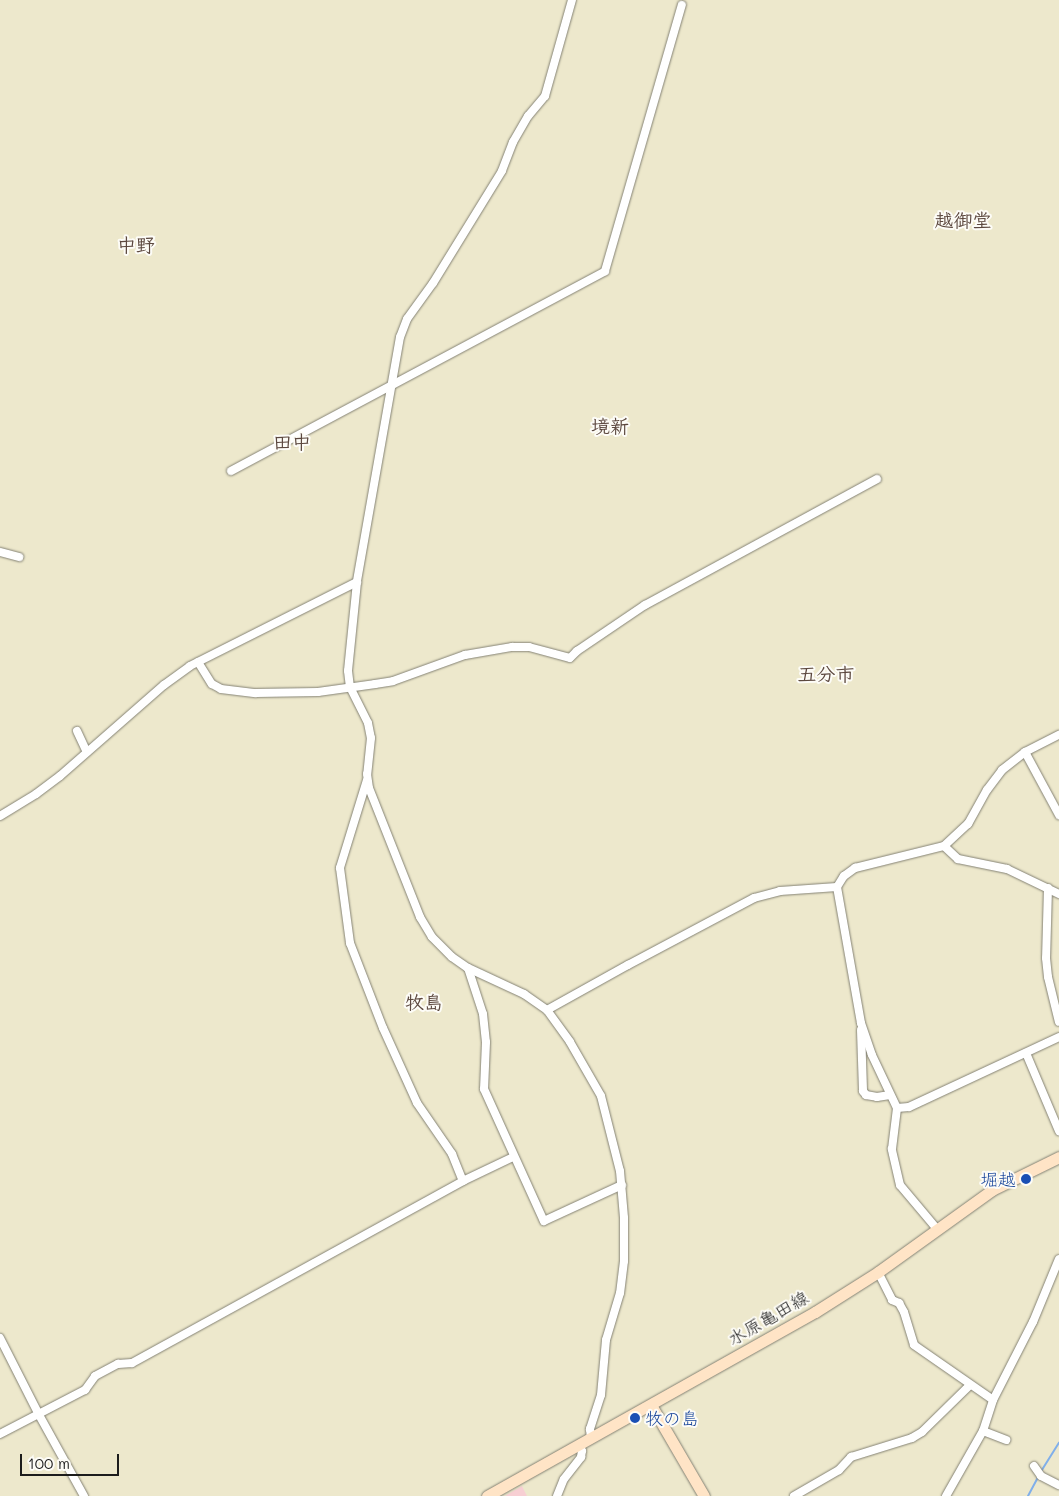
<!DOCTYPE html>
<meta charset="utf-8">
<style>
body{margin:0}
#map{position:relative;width:1059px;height:1496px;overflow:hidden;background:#ede8cc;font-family:Mali,"Klee One",sans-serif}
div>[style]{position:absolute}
.built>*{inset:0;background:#f7cfd3}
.stream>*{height:2px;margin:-1px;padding:0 1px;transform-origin:1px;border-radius:1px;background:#80afea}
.roads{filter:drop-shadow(0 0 1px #848274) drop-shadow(0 0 1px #848274)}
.street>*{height:8px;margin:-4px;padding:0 4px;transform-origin:4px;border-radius:4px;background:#fff}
.secondary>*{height:11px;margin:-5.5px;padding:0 5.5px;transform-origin:5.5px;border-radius:5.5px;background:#ffe4c6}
.dots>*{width:14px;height:14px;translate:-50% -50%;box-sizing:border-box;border:2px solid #fdfcf7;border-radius:50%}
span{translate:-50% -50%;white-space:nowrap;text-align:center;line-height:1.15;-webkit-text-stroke:4px #fdfcf7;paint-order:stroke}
.transit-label{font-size:18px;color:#164399}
.right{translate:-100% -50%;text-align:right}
.left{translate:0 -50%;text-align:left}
.street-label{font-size:18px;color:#1c1c1c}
.neighbourhood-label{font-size:19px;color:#5c483f;font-weight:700}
.scale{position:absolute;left:20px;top:1454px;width:99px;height:22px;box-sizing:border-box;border:2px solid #1c1c1c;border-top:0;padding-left:6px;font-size:15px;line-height:18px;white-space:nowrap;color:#1c1c1c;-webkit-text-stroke:4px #fdfcf7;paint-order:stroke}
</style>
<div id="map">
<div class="built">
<i style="clip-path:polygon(522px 1486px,527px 1496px,505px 1496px)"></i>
</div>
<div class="stream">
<i style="left:1040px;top:1473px;width:36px;rotate:-58deg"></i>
<i style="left:1028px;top:1496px;width:21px;rotate:-62deg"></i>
</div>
<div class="roads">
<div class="street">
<i style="left:572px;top:0;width:100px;rotate:105.7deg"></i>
<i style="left:545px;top:96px;width:26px;rotate:130deg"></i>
<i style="left:528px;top:116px;width:30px;rotate:120deg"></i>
<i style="left:513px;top:142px;width:31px;rotate:111deg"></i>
<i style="left:502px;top:171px;width:132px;rotate:121.6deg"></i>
<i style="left:433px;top:283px;width:44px;rotate:125.8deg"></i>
<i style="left:407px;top:319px;width:19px;rotate:111deg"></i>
<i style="left:400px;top:337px;width:249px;rotate:100deg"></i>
<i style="left:357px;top:582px;width:89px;rotate:95.8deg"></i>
<i style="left:348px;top:671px;width:16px;rotate:83deg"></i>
<i style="left:350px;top:687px;width:40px;rotate:63.4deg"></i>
<i style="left:368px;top:723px;width:15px;rotate:79deg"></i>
<i style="left:371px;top:738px;width:36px;rotate:96deg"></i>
<i style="left:367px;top:774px;width:14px;rotate:82deg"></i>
<i style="left:369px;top:788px;width:139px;rotate:68.4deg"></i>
<i style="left:420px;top:917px;width:23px;rotate:59deg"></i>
<i style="left:432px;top:937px;width:28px;rotate:45deg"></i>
<i style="left:452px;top:957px;width:19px;rotate:35deg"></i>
<i style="left:468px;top:968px;width:62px;rotate:24.9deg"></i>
<i style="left:524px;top:994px;width:28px;rotate:35deg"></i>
<i style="left:547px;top:1010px;width:39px;rotate:54deg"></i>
<i style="left:570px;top:1042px;width:62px;rotate:60.1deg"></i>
<i style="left:601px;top:1096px;width:77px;rotate:75.8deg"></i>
<i style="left:620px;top:1171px;width:47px;rotate:85.1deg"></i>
<i style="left:624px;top:1218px;width:43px;rotate:90deg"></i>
<i style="left:624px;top:1261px;width:32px;rotate:97deg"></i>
<i style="left:620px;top:1293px;width:49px;rotate:106.6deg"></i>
<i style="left:606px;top:1340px;width:55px;rotate:95.2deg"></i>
<i style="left:601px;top:1395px;width:36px;rotate:108deg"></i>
<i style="left:590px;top:1429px;width:9px;rotate:84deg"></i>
<i style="left:231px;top:471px;width:424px;rotate:-28.1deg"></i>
<i style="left:605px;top:271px;width:277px;rotate:-73.9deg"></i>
<i style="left:0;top:552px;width:20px;rotate:15deg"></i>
<i style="left:198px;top:662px;width:26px;rotate:58deg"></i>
<i style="left:212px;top:684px;width:10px;rotate:29deg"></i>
<i style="left:221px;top:689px;width:35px;rotate:7deg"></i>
<i style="left:256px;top:693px;width:62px;rotate:-0.9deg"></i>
<i style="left:318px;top:692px;width:58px;rotate:-8deg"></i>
<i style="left:375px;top:684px;width:18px;rotate:-9deg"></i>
<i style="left:393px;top:681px;width:77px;rotate:-19.9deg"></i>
<i style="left:465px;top:655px;width:48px;rotate:-9.7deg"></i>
<i style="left:512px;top:647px;width:17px"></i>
<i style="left:529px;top:647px;width:42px;rotate:15deg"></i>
<i style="left:570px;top:658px;width:10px;rotate:-45deg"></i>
<i style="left:577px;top:651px;width:82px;rotate:-34.1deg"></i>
<i style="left:645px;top:605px;width:264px;rotate:-28.5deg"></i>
<i style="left:77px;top:731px;width:23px;rotate:65deg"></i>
<i style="left:1025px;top:752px;width:72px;rotate:61.6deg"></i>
<i style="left:367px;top:780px;width:92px;rotate:107.1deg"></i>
<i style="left:340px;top:868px;width:76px;rotate:82.4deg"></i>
<i style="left:350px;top:943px;width:91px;rotate:68.8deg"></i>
<i style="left:383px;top:1028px;width:82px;rotate:65.6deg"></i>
<i style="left:417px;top:1103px;width:62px;rotate:55.5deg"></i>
<i style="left:452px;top:1154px;width:29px;rotate:68deg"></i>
<i style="left:0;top:816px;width:42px;rotate:-31.4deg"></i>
<i style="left:36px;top:794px;width:30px;rotate:-37deg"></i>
<i style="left:60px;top:776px;width:138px;rotate:-41.2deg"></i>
<i style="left:164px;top:685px;width:32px;rotate:-36deg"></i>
<i style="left:190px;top:666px;width:187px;rotate:-26.7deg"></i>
<i style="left:944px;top:846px;width:19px;rotate:43deg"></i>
<i style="left:958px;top:859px;width:50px;rotate:11.5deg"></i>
<i style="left:1007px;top:869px;width:58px;rotate:25.7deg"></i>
<i style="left:1048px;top:888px;width:70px;rotate:91.6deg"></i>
<i style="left:1046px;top:958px;width:19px;rotate:84deg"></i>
<i style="left:1048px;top:977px;width:46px;rotate:76.3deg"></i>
<i style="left:468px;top:968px;width:48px;rotate:71.9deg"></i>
<i style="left:483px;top:1014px;width:28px;rotate:84deg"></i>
<i style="left:486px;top:1042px;width:47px;rotate:92.4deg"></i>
<i style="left:484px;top:1089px;width:145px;rotate:65.6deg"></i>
<i style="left:544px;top:1221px;width:86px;rotate:-24.8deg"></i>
<i style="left:547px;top:1010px;width:93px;rotate:-29.1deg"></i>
<i style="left:628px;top:965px;width:143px;rotate:-28deg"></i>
<i style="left:754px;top:898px;width:27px;rotate:-15deg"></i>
<i style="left:780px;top:891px;width:57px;rotate:-4deg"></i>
<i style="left:861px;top:1030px;width:61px;rotate:88.1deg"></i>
<i style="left:863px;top:1091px;width:5px;rotate:53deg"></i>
<i style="left:866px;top:1095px;width:11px;rotate:10deg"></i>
<i style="left:877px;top:1097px;width:13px;rotate:-9deg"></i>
<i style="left:1026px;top:1053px;width:85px;rotate:67.1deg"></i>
<i style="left:897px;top:1108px;width:12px;rotate:-5deg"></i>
<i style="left:909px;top:1107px;width:166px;rotate:-25deg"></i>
<i style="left:937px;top:1229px;width:57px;rotate:-130.1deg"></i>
<i style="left:900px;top:1185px;width:37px;rotate:-103deg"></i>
<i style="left:892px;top:1149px;width:41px;rotate:-83deg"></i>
<i style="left:897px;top:1108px;width:59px;rotate:-115.3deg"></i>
<i style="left:872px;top:1055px;width:34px;rotate:-109deg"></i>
<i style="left:861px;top:1023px;width:138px;rotate:-100deg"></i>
<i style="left:837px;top:887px;width:13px;rotate:-58deg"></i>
<i style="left:844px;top:876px;width:14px;rotate:-36deg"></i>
<i style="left:855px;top:868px;width:92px;rotate:-13.9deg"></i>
<i style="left:944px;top:846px;width:33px;rotate:-43deg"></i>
<i style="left:968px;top:824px;width:39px;rotate:-61deg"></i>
<i style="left:987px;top:790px;width:25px;rotate:-53deg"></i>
<i style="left:1002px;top:770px;width:29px;rotate:-38deg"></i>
<i style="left:1025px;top:752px;width:38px;rotate:-27deg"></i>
<i style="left:878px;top:1272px;width:31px;rotate:63deg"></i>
<i style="left:892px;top:1300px;width:8px;rotate:23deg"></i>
<i style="left:899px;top:1303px;width:10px;rotate:61deg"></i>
<i style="left:904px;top:1312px;width:34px;rotate:73deg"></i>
<i style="left:914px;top:1345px;width:96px;rotate:34.8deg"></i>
<i style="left:0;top:1338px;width:84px;rotate:63.1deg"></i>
<i style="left:38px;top:1413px;width:95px;rotate:61deg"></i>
<i style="left:983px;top:1431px;width:25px;rotate:21deg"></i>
<i style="left:0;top:1434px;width:96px;rotate:-27.4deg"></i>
<i style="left:85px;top:1390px;width:17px;rotate:-54deg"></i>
<i style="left:95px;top:1376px;width:26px;rotate:-28deg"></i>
<i style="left:118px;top:1364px;width:14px;rotate:-4deg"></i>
<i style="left:132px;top:1363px;width:378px;rotate:-28.8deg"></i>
<i style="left:463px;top:1181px;width:55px;rotate:-25.6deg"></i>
<i style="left:1034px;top:1466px;width:12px;rotate:55deg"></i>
<i style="left:1041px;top:1476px;width:20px;rotate:27deg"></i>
<i style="left:557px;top:1496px;width:18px;rotate:-68deg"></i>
<i style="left:564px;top:1479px;width:28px;rotate:-52deg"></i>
<i style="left:581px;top:1457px;width:6px;rotate:-81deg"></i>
<i style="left:582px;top:1451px;width:7px;rotate:-124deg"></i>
<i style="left:794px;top:1496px;width:52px;rotate:-30deg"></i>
<i style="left:839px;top:1470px;width:18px;rotate:-47deg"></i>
<i style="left:851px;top:1457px;width:64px;rotate:-17.3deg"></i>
<i style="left:912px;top:1438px;width:12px;rotate:-31deg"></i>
<i style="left:922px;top:1432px;width:67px;rotate:-44.4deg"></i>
<i style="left:946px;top:1496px;width:75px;rotate:-60.4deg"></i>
<i style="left:983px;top:1431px;width:33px;rotate:-72deg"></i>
<i style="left:993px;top:1400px;width:88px;rotate:-62.9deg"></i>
<i style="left:1033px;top:1322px;width:68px;rotate:-67.6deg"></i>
</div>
<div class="secondary">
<i style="left:651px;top:1405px;width:105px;rotate:59.8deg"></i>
<i style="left:487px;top:1496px;width:376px;rotate:-29.3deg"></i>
<i style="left:815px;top:1312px;width:75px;rotate:-32.4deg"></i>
<i style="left:878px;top:1272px;width:140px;rotate:-35.7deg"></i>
<i style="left:992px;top:1190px;width:75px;rotate:-26.2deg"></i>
</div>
</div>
<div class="dots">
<i style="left:1026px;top:1179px;background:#1a4fb4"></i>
<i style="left:635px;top:1418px;background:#1a4fb4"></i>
</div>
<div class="transit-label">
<span class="right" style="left:1016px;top:1179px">堀越</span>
<span class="left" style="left:645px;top:1418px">牧の島</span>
</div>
<div class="street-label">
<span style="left:768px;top:1318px;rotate:-30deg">水原亀田線</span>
</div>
<div class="neighbourhood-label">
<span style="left:963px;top:220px">越御堂</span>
<span style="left:136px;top:245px">中野</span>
<span style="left:610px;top:426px">境新</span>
<span style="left:292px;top:442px">田中</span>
<span style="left:826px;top:674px">五分市</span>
<span style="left:424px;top:1002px">牧島</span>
</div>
<div class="scale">100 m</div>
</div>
